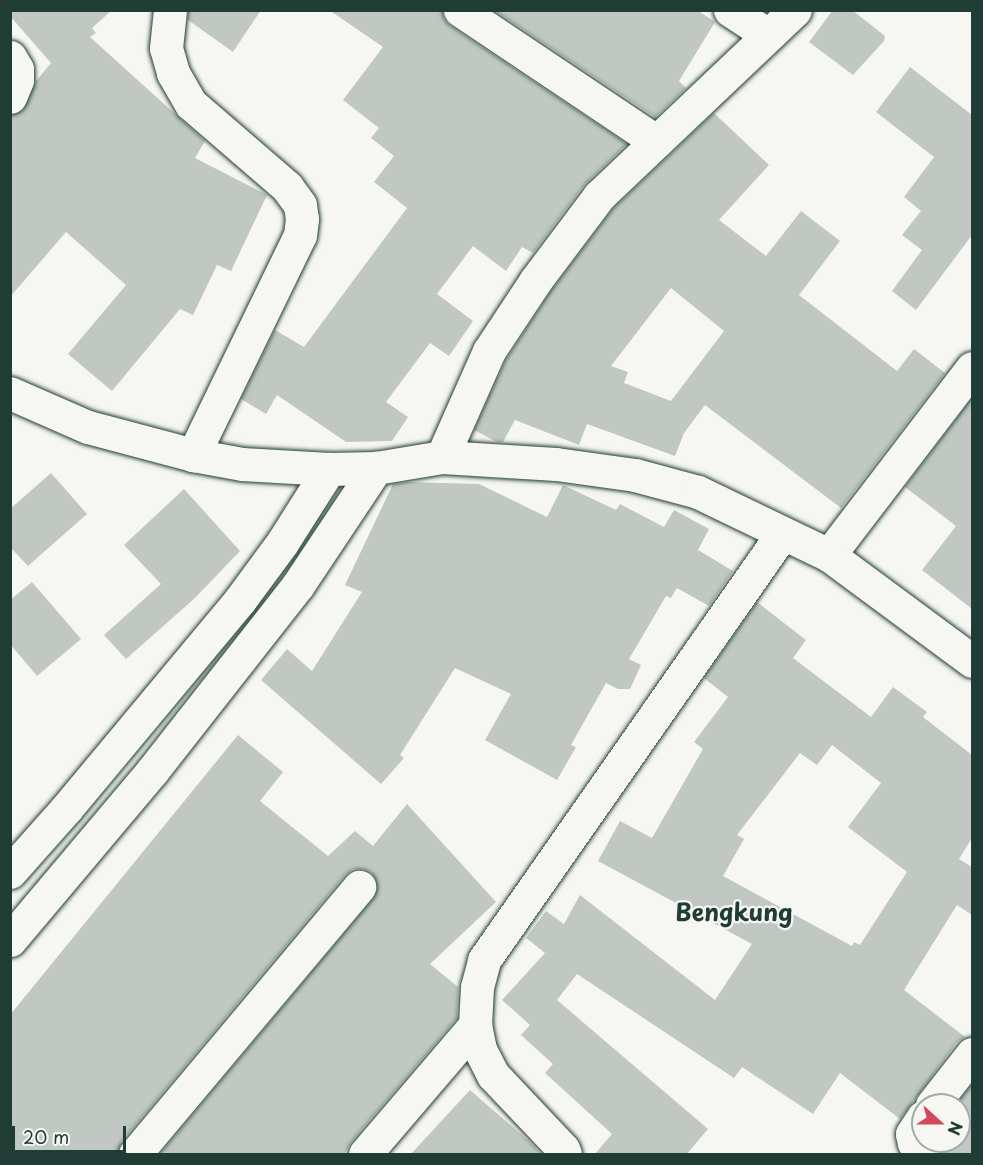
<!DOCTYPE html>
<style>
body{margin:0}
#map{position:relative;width:983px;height:1165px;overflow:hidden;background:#f6f6f2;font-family:"Playpen Sans",sans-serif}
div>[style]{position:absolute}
.building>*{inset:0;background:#c1c8c3}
.roads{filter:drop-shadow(0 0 2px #1f3d34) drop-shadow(0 0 2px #1f3d34)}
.minor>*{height:33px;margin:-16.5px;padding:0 16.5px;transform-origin:16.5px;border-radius:16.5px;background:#f6f6f2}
.tertiary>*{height:33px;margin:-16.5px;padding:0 16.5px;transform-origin:16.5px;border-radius:16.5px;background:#f6f6f2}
span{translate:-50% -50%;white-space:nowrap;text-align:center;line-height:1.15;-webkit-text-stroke:4.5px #f6f6f2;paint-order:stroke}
.quarter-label{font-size:24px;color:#1f3d34;font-weight:700}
.frame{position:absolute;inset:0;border:12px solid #1f3d34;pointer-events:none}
.north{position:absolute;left:911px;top:1093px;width:60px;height:60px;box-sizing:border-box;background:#f6f6f2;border:2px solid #a0aca6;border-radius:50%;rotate:111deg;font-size:16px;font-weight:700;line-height:24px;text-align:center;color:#1f3d34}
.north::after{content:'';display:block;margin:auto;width:21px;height:27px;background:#d1495b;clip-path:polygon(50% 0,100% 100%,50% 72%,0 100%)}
.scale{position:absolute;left:12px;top:1126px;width:114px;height:27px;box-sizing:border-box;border:3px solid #1f3d34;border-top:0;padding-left:8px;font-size:18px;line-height:21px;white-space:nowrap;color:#1f3d34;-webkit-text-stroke:4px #f6f6f2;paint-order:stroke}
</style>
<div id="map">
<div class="building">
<i style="clip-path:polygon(10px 10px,112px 10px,92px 28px,96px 33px,90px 37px,205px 141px,195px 158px,267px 195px,231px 271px,217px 265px,193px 315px,180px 309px,112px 391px,68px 354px,126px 285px,66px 232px,10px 297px,10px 115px,22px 111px,36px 81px,51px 63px,10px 16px)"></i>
<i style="clip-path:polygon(188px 10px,261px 10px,233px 52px,188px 20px)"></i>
<i style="clip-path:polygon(329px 10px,442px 10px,444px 19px,450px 26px,627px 144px,584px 185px,533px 253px,522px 247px,506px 271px,473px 246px,437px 294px,473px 321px,449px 356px,430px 343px,386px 402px,408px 417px,392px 441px,346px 442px,277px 395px,266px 414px,241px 399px,275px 330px,304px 347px,407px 208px,374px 182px,394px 156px,371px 138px,379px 128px,343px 100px,383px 47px)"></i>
<i style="clip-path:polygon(494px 10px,697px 10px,715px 22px,679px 81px,686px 88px,655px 117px)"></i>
<i style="clip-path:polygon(833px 10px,852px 10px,885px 36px,884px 41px,853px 75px,809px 42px)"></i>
<i style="clip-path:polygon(910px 67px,972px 115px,972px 235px,916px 310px,892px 291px,922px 250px,902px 235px,921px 211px,904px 197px,934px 157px,876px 112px)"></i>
<i style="clip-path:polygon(evenodd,714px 113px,769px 165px,719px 220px,766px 256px,801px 211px,840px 241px,799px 295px,897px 371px,914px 349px,945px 373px,841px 508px,705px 405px,684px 433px,675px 456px,587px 424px,579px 445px,515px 420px,503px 442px,497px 442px,474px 430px,506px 360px,551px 291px,613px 209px,714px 113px,671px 288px,724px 331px,671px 401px,624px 383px,628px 372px,611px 366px,671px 288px)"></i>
<i style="clip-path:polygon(972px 398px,972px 609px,922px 570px,956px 526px,905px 487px)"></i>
<i style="clip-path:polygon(51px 473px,87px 514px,28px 566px,10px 547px,10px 509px)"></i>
<i style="clip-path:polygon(406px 482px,479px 484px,547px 517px,563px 485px,616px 510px,620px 504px,664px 527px,674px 510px,709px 529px,698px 550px,733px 571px,709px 606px,677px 588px,671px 598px,666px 596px,629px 659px,641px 665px,630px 689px,618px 689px,606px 683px,571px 745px,576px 747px,557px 780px,485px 740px,511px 694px,455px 668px,400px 755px,404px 758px,381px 784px,261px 680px,287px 649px,312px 671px,362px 592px,345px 585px,393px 484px)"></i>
<i style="clip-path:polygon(184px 489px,240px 551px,195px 598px,126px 659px,104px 635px,161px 584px,124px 545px)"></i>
<i style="clip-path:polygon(32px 582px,81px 639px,37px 676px,10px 644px,10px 600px)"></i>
<i style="clip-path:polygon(evenodd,757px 602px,806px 640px,793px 658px,871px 717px,893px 687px,927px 712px,923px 717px,972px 755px,972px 838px,959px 859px,972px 867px,972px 915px,957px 905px,904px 990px,965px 1037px,957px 1042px,900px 1119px,840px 1073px,813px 1114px,742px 1067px,734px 1078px,577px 974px,557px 1000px,708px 1129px,686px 1155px,594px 1155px,612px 1134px,545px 1073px,553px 1064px,521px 1035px,530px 1025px,502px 1000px,545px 953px,526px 938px,546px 911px,564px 924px,580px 895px,715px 1000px,752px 944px,598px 861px,620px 821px,652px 838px,703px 749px,694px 742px,728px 697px,704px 678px,757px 602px,832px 745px,881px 783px,848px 827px,907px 872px,860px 945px,854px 942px,852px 946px,723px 876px,744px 839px,737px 835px,800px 753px,817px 765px,832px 745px)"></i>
<i style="clip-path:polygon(238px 735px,283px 772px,260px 801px,328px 856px,355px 831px,373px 846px,407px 804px,496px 902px,430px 964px,458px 987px,457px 1018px,351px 1142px,344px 1155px,159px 1155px,373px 899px,377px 890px,376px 880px,371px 872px,363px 869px,353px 869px,345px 875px,121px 1142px,117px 1155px,10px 1155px,10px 1015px)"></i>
<i style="clip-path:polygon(972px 1084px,972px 1155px,941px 1155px,937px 1141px,959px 1141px,959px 1105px,956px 1105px)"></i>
<i style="clip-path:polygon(470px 1090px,530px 1142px,542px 1155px,410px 1155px)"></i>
</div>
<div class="roads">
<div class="minor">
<i style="left:170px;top:10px;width:38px;rotate:96deg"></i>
<i style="left:166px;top:48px;width:26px;rotate:74deg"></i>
<i style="left:173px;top:73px;width:36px;rotate:60deg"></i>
<i style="left:191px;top:104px;width:127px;rotate:40.8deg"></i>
<i style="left:287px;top:187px;width:22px;rotate:54deg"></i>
<i style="left:300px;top:205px;width:14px;rotate:82deg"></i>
<i style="left:302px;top:219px;width:16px;rotate:97deg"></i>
<i style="left:300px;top:235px;width:245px;rotate:115.9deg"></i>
<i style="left:460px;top:10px;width:236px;rotate:33.8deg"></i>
<i style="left:730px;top:10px;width:45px;rotate:33.3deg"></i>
<i style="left:10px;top:57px;width:14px;rotate:60deg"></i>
<i style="left:17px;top:69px;width:11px;rotate:90deg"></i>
<i style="left:17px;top:80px;width:18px;rotate:112deg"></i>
<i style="left:10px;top:393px;width:85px;rotate:23.6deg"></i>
<i style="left:88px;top:427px;width:109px;rotate:14.9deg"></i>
<i style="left:193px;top:455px;width:50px;rotate:10.4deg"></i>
<i style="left:242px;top:464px;width:87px;rotate:3.3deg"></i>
<i style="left:442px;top:457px;width:116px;rotate:-66.1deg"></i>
<i style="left:489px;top:351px;width:85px;rotate:-56.5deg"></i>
<i style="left:536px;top:280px;width:105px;rotate:-53.1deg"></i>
<i style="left:599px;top:196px;width:270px;rotate:-43.5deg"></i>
<i style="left:829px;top:555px;width:235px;rotate:-52.6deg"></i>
<i style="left:932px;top:1105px;width:65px;rotate:-51.9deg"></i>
<i style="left:923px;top:1117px;width:20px;rotate:123deg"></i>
<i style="left:912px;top:1134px;width:9px;rotate:77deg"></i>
<i style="left:914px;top:1143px;width:14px;rotate:51deg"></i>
<i style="left:135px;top:1154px;width:349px;rotate:-50deg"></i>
<i style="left:365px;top:1154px;width:170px;rotate:-49.5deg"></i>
<i style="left:565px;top:1154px;width:5px;rotate:-112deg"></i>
<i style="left:563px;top:1149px;width:102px;rotate:-133.4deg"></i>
<i style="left:493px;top:1075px;width:29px;rotate:-117deg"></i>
<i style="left:480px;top:1049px;width:25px;rotate:-102deg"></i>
<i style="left:475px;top:1025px;width:38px;rotate:-87deg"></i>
<i style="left:477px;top:987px;width:28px;rotate:-75deg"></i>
<i style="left:484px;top:960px;width:520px;rotate:-55.03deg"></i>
</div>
<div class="tertiary">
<i style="left:10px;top:872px;width:84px;rotate:-48.4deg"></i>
<i style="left:66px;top:809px;width:272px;rotate:-50.2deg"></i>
<i style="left:240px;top:600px;width:71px;rotate:-53.6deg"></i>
<i style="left:282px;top:543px;width:88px;rotate:-57.6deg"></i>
<i style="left:329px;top:469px;width:47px;rotate:-1.2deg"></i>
<i style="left:376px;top:468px;width:67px;rotate:-9.5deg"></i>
<i style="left:442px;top:457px;width:114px;rotate:3.5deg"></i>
<i style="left:556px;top:464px;width:80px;rotate:7.9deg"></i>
<i style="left:635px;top:475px;width:65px;rotate:15.1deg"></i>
<i style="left:698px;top:492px;width:145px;rotate:25.7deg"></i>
<i style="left:829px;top:555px;width:178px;rotate:36.5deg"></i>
<i style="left:10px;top:940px;width:222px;rotate:-49.9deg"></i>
<i style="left:153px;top:770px;width:235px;rotate:-51.9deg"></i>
<i style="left:298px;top:585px;width:141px;rotate:-56.3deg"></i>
</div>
</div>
<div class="quarter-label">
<span style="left:734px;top:912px">Bengkung</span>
</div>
<div class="frame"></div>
<div class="north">N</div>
<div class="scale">20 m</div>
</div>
